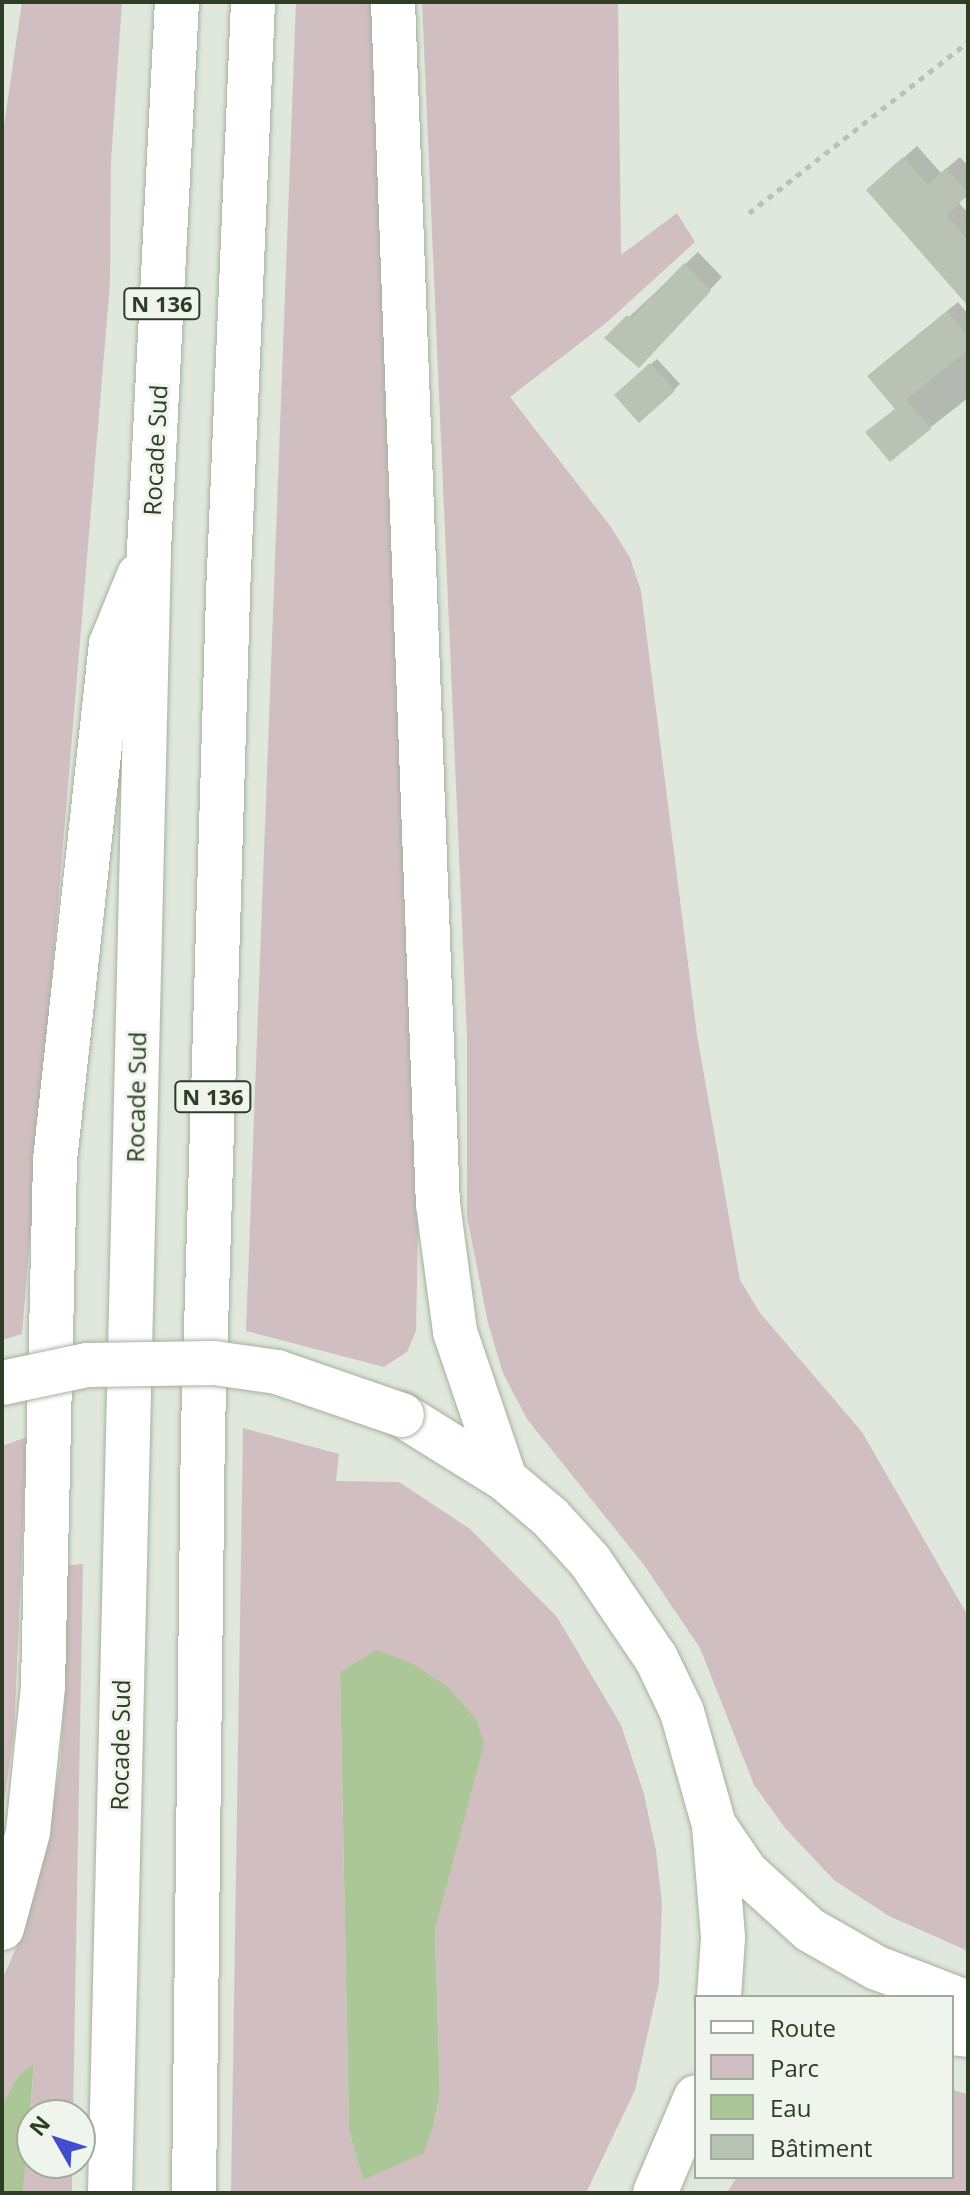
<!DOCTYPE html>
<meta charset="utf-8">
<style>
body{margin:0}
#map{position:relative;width:970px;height:2195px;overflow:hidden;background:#e0e7dd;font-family:"Open Sans",sans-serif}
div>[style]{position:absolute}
.green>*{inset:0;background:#d1bec1}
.water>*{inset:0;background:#acc797}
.shadow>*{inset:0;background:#0003}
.building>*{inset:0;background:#b9c3b4}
.path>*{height:5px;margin-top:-2.5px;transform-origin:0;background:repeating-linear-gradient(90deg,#bac1b7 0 6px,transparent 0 12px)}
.roads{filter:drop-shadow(0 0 2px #a4b29c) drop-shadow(0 0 2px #a4b29c)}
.secondary>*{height:44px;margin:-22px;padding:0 22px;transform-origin:22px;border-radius:22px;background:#fff}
.primary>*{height:44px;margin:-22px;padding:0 22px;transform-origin:22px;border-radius:22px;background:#fff}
.trunk>*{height:44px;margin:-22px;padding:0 22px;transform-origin:22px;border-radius:22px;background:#fff}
.bridges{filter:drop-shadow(0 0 2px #a4b29c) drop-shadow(0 0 2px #a4b29c)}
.primary-bridge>*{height:44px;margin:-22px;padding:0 22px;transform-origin:22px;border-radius:22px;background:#fff}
span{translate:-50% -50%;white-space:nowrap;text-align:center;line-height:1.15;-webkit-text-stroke:6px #eff4ec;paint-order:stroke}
.shield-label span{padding:2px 6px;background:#eff4ec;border:2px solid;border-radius:6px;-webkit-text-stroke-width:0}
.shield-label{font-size:22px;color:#2d3d26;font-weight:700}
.street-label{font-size:24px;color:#2d3d26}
.frame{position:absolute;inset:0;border:4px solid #2d3d26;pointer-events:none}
.legend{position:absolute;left:694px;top:1995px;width:260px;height:184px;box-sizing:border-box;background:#eff4ec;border:2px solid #a1ab9d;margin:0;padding:10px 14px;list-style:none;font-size:24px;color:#2d3d26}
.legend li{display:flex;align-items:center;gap:16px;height:40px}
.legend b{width:40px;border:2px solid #a1ab9d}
.north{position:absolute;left:16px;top:2099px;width:80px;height:80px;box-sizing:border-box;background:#eff4ec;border:2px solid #a1ab9d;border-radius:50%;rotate:309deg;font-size:22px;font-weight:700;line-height:32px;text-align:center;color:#2d3d26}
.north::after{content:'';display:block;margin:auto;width:28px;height:36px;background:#404dcd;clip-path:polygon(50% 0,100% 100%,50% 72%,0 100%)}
</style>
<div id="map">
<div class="green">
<i style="clip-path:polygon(22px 2px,122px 2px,111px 161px,110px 283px,22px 1334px,2px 1340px,2px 139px)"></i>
<i style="clip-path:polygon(296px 2px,380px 2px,418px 1228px,416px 1331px,407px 1352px,384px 1367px,246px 1331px)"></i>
<i style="clip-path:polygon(422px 2px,618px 2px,621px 255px,677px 213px,695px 242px,606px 323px,510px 397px,611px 527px,630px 558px,641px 591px,697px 1035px,740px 1280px,760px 1313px,862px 1432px,968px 1616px,968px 1951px,889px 1916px,834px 1880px,785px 1828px,754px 1785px,700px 1648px,644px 1565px,527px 1419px,503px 1373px,488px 1323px,467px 1217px,467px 1038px)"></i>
<i style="clip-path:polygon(evenodd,243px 1428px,339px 1454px,336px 1481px,399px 1482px,470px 1529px,557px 1617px,621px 1725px,644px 1794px,656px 1851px,662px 1904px,659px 1983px,635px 2090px,586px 2193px,231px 2193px,243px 1428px,340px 1672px,441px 1898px,435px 1929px,440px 2095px,434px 2123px,363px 2180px,349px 2130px,340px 1672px)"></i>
<i style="clip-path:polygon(27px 1437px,14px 1733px,2px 1818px,2px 1446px)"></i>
<i style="clip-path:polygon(83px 1564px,73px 2115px,32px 2115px,32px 2163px,72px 2163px,72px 2193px,23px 2193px,34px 2065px,18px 2076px,2px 2105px,2px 1980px,19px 1941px,46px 1844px,60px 1766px,65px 1684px,63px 1566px)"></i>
<i style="clip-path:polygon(952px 2090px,968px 2094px,968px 2193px,727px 2193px,737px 2177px,952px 2177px)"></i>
</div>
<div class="water">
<i style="clip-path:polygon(377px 1650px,411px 1663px,448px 1687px,477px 1721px,484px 1744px,435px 1929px,440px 2095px,434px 2122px,424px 2153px,363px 2180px,349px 2130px,340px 1672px)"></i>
<i style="clip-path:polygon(34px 2064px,23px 2193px,2px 2193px,2px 2105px,18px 2076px)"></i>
</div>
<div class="shadow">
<i style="clip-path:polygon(917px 146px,941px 173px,960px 157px,968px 166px,968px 195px,959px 203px,968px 213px,968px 284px,881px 178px)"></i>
<i style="clip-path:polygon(698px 252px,722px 277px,651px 352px,607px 338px)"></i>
<i style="clip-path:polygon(958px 302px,968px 314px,968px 398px,890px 459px,868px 432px,896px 408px,881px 365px)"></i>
<i style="clip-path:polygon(657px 359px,680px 384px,674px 390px,623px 389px)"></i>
</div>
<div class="building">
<i style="clip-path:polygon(903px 157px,928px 185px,946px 168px,968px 193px,947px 216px,968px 240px,968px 306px,866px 190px)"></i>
<i style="clip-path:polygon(684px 263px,711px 291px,639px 368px,604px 338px,627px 315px,632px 318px)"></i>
<i style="clip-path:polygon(947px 311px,968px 337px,968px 350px,895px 409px,867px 376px)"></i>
<i style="clip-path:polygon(650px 363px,675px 391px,639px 423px,614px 395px)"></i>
<i style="clip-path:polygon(907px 400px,931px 429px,890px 462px,865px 432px)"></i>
</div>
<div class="path">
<i style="left:749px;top:213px;width:278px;rotate:-38deg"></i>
</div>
<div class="roads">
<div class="secondary">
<i style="left:714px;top:1825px;width:57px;rotate:55.8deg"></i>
<i style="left:746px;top:1872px;width:86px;rotate:42.2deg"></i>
<i style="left:810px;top:1930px;width:77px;rotate:29.6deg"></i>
<i style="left:877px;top:1968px;width:97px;rotate:21deg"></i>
<i style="left:952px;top:2033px;width:16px;rotate:7deg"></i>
</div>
<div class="primary">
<i style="left:402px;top:1415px;width:121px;rotate:31.9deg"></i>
<i style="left:505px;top:1479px;width:59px;rotate:40.2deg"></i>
<i style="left:550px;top:1517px;width:59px;rotate:47.7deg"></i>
<i style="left:590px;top:1561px;width:117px;rotate:55.8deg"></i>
<i style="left:656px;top:1658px;width:60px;rotate:64.3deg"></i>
<i style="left:682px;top:1712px;width:117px;rotate:74.2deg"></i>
<i style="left:714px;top:1825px;width:113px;rotate:85.4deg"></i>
<i style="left:723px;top:1938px;width:59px;rotate:93.9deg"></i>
<i style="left:655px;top:2193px;width:104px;rotate:-66.9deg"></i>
</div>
<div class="trunk">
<i style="left:393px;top:2px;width:1203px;rotate:87.86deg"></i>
<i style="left:438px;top:1204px;width:129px;rotate:82.4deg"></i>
<i style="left:455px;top:1332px;width:155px;rotate:71.2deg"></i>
<i style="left:2px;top:1928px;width:99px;rotate:-74.8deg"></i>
<i style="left:28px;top:1832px;width:147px;rotate:-84.1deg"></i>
<i style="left:43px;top:1686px;width:526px;rotate:-88.69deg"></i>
<i style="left:55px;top:1160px;width:519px;rotate:-83.81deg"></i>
<i style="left:111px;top:644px;width:74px;rotate:-67.9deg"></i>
<i style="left:110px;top:2193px;width:1643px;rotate:-88.64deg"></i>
<i style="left:149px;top:550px;width:549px;rotate:-87.08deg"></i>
<i style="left:194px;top:2193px;width:765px;rotate:-89.33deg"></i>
<i style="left:203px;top:1428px;width:834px;rotate:-88.28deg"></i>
<i style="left:228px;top:594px;width:593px;rotate:-87.58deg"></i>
</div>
</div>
<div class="bridges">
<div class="primary-bridge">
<i style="left:2px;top:1383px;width:87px;rotate:-12deg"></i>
<i style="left:87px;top:1365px;width:127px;rotate:-0.9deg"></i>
<i style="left:214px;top:1363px;width:64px;rotate:8.1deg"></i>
<i style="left:277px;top:1372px;width:132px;rotate:19deg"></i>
</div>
</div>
<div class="shield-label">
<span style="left:162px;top:304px">N 136</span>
<span style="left:213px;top:1097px">N 136</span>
</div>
<div class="street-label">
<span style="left:155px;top:450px;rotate:-87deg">Rocade Sud</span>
<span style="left:136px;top:1097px;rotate:-89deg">Rocade Sud</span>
<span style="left:120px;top:1745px;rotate:-89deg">Rocade Sud</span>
</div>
<div class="frame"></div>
<ul class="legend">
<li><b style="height:10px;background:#fff"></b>Route</li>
<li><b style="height:22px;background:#d1bec1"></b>Parc</li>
<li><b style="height:22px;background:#acc797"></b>Eau</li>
<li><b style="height:22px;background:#b9c3b4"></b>Bâtiment</li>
</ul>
<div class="north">N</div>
</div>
